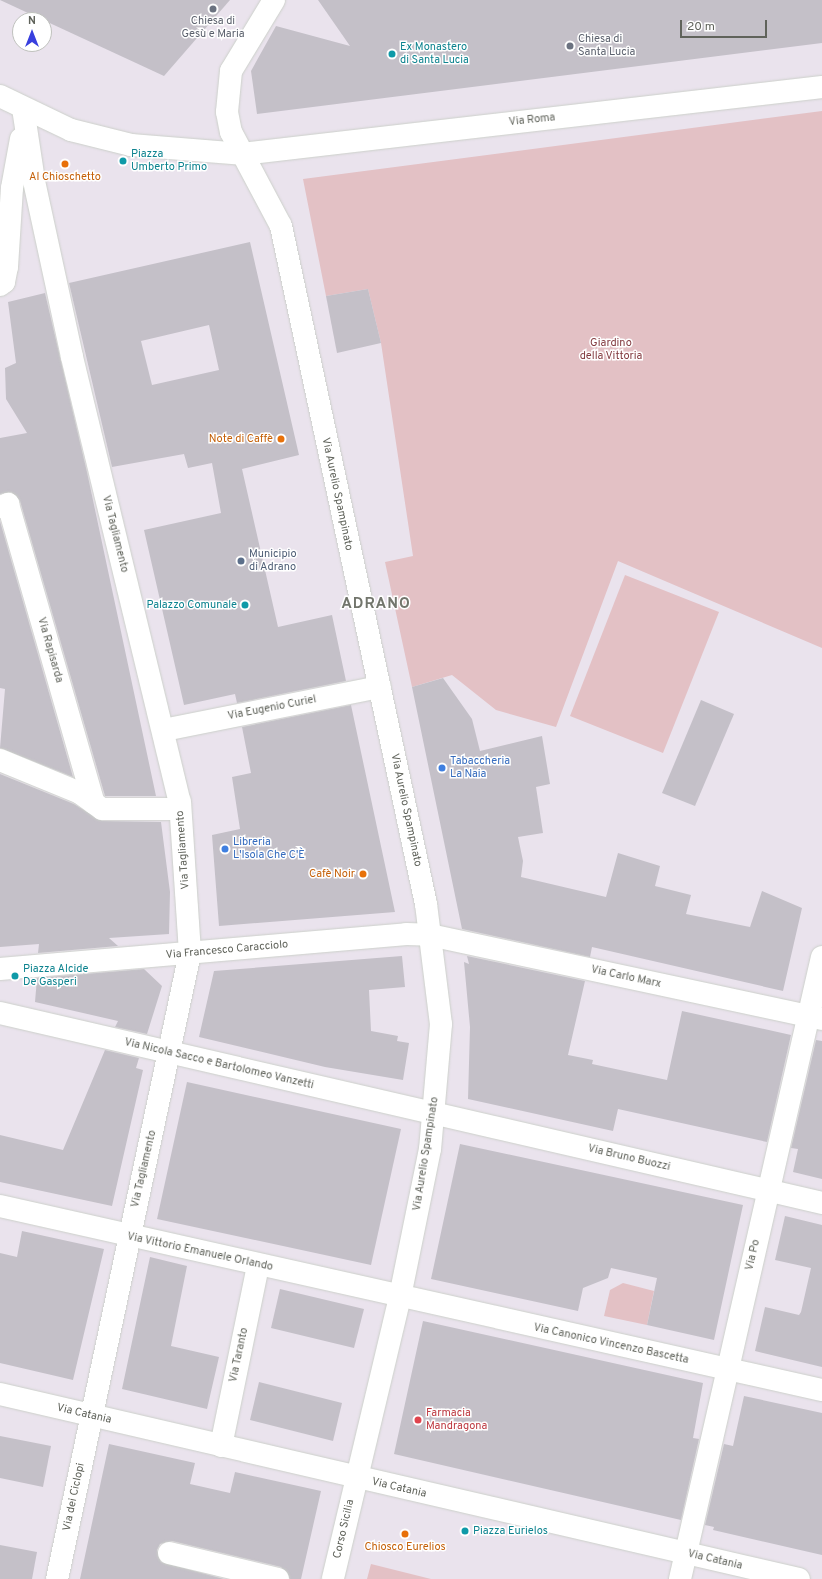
<!DOCTYPE html>
<meta charset="utf-8">
<style>
body{margin:0}
#map{position:relative;width:822px;height:1579px;overflow:hidden;background:#eae3ed;font-family:Overpass,sans-serif}
div>[style]{position:absolute}
.green>*{inset:0;background:#e3c1c5}
.building>*{inset:0;background:#c4c0c8}
.roads{filter:drop-shadow(0 0 1px #ccd0ca) drop-shadow(0 0 1px #ccd0ca)}
.minor>*{height:22px;margin:-11px;padding:0 11px;transform-origin:11px;border-radius:11px;background:#fff}
.dots>*{width:11px;height:11px;translate:-50% -50%;box-sizing:border-box;border:2px solid #fff;border-radius:50%}
span{translate:-50% -50%;white-space:nowrap;text-align:center;line-height:1.15;-webkit-text-stroke:3px #fff;paint-order:stroke}
.worship-label{font-size:11px;color:#5b616d}
.left{translate:0 -50%;text-align:left}
.culture-label{font-size:11px;color:#0d838f}
.right{translate:-100% -50%;text-align:right}
.street-label{font-size:11px;color:#60635b}
.food-label{font-size:11px;color:#c56008}
.park-label{font-size:11px;color:#833b40}
.service-label{font-size:11px;color:#4e5e75}
.shop-label{font-size:11px;color:#366cbe}
.health-label{font-size:11px;color:#be3a42}
.district-label{font-size:15px;color:#72756c;font-weight:700;letter-spacing:1px}
.north{position:absolute;left:12px;top:12px;width:40px;height:40px;box-sizing:border-box;background:#fff;border:1px solid #bfc1bd;border-radius:50%;rotate:0deg;font-size:11px;font-weight:700;line-height:16px;text-align:center;color:#60635b}
.north::after{content:'';display:block;margin:auto;width:14px;height:18px;background:#383fde;clip-path:polygon(50% 0,100% 100%,50% 72%,0 100%)}
.scale{position:absolute;left:680px;top:20px;width:87px;height:18px;box-sizing:border-box;border:2px solid #60635b;border-top:0;padding-left:5px;font-size:12px;line-height:14px;white-space:nowrap;color:#60635b;-webkit-text-stroke:3px #fff;paint-order:stroke}
</style>
<div id="map">
<div class="green">
<i style="clip-path:polygon(822px 111px,822px 648px,618px 561px,556px 727px,496px 710px,452px 675px,412px 687px,385px 562px,413px 556px,381px 343px,368px 289px,326px 296px,303px 179px)"></i>
<i style="clip-path:polygon(625px 575px,719px 612px,663px 753px,570px 716px)"></i>
<i style="clip-path:polygon(623px 1283px,654px 1291px,647px 1325px,604px 1316px,610px 1290px)"></i>
<i style="clip-path:polygon(371px 1564px,431px 1579px,367px 1579px)"></i>
</div>
<div class="building">
<i style="clip-path:polygon(0 0,230px 0,164px 76px)"></i>
<i style="clip-path:polygon(318px 0,822px 0,822px 43px,257px 114px,251px 71px,276px 26px,350px 46px)"></i>
<i style="clip-path:polygon(evenodd,250px 242px,299px 455px,242px 469px,278px 627px,332px 615px,346px 681px,237px 703px,235px 694px,184px 705px,144px 530px,221px 513px,212px 463px,188px 468px,184px 454px,112px 467px,69px 283px,250px 242px,209px 325px,219px 370px,152px 385px,141px 341px,209px 325px)"></i>
<i style="clip-path:polygon(368px 289px,381px 343px,337px 353px,326px 296px)"></i>
<i style="clip-path:polygon(45px 293px,87px 472px,156px 796px,105px 796px,20px 501px,11px 492px,0 494px,0 438px,27px 433px,6px 399px,5px 368px,16px 363px,8px 302px)"></i>
<i style="clip-path:polygon(0 521px,73px 777px,0 748px,5px 689px,0 688px)"></i>
<i style="clip-path:polygon(443px 678px,472px 719px,480px 751px,542px 736px,550px 784px,536px 787px,543px 833px,518px 837px,523px 861px,521px 877px,606px 897px,618px 853px,660px 866px,655px 886px,691px 895px,686px 914px,750px 927px,762px 891px,802px 908px,783px 991px,592px 947px,590px 957px,462px 929px,412px 687px)"></i>
<i style="clip-path:polygon(701px 700px,734px 714px,695px 806px,662px 793px)"></i>
<i style="clip-path:polygon(351px 705px,395px 912px,219px 926px,212px 835px,240px 829px,232px 777px,251px 773px,242px 727px)"></i>
<i style="clip-path:polygon(0 774px,74px 804px,102px 821px,161px 822px,170px 892px,169px 934px,109px 938px,118px 946px,38px 953px,39px 944px,0 947px)"></i>
<i style="clip-path:polygon(402px 956px,405px 987px,369px 990px,371px 1031px,398px 1036px,397px 1041px,409px 1043px,403px 1080px,325px 1067px,199px 1037px,214px 971px)"></i>
<i style="clip-path:polygon(467px 956px,585px 981px,568px 1055px,593px 1060px,592px 1064px,667px 1080px,682px 1011px,791px 1035px,767px 1142px,618px 1109px,613px 1131px,468px 1099px,470px 1027px,464px 962px,469px 964px)"></i>
<i style="clip-path:polygon(144px 969px,162px 986px,147px 1034px,115px 1027px,118px 1021px,35px 1002px,37px 978px)"></i>
<i style="clip-path:polygon(816px 1040px,822px 1041px,822px 1179px,793px 1172px,798px 1149px,791px 1148px)"></i>
<i style="clip-path:polygon(105px 1050px,139px 1058px,136px 1068px,143px 1070px,112px 1206px,0 1182px,0 1135px,63px 1150px)"></i>
<i style="clip-path:polygon(187px 1082px,401px 1129px,371px 1265px,157px 1219px)"></i>
<i style="clip-path:polygon(460px 1144px,743px 1205px,714px 1340px,647px 1325px,657px 1278px,611px 1268px,608px 1278px,583px 1288px,578px 1311px,431px 1279px)"></i>
<i style="clip-path:polygon(785px 1216px,822px 1225px,822px 1367px,755px 1351px,765px 1307px,799px 1315px,801px 1312px,811px 1268px,775px 1260px)"></i>
<i style="clip-path:polygon(22px 1231px,104px 1249px,73px 1380px,0 1363px,0 1253px,17px 1257px)"></i>
<i style="clip-path:polygon(150px 1257px,187px 1266px,171px 1346px,219px 1357px,207px 1409px,122px 1389px)"></i>
<i style="clip-path:polygon(280px 1289px,364px 1309px,354px 1348px,271px 1328px)"></i>
<i style="clip-path:polygon(423px 1321px,703px 1383px,693px 1438px,699px 1439px,681px 1520px,394px 1454px)"></i>
<i style="clip-path:polygon(259px 1382px,342px 1403px,333px 1441px,250px 1420px)"></i>
<i style="clip-path:polygon(744px 1396px,822px 1413px,822px 1555px,713px 1530px,714px 1527px,705px 1525px,724px 1444px,733px 1446px)"></i>
<i style="clip-path:polygon(0 1436px,51px 1446px,43px 1487px,0 1478px)"></i>
<i style="clip-path:polygon(109px 1444px,195px 1463px,190px 1484px,230px 1493px,235px 1472px,321px 1491px,301px 1579px,290px 1579px,281px 1567px,172px 1541px,160px 1544px,157px 1550px,161px 1562px,224px 1579px,80px 1579px)"></i>
<i style="clip-path:polygon(0 1545px,37px 1552px,32px 1579px,0 1579px)"></i>
</div>
<div class="roads">
<div class="minor">
<i style="left:274px;top:0;width:83px;rotate:121.2deg"></i>
<i style="left:231px;top:71px;width:41px;rotate:95.6deg"></i>
<i style="left:227px;top:112px;width:20px;rotate:79deg"></i>
<i style="left:231px;top:132px;width:106px;rotate:62deg"></i>
<i style="left:281px;top:226px;width:693px;rotate:77.93deg"></i>
<i style="left:426px;top:904px;width:121px;rotate:82.9deg"></i>
<i style="left:441px;top:1024px;width:125px;rotate:95deg"></i>
<i style="left:430px;top:1149px;width:151px;rotate:101.5deg"></i>
<i style="left:400px;top:1297px;width:290px;rotate:103.4deg"></i>
<i style="left:0;top:96px;width:79px;rotate:25.6deg"></i>
<i style="left:71px;top:130px;width:62px;rotate:14deg"></i>
<i style="left:131px;top:145px;width:111px;rotate:4.6deg"></i>
<i style="left:242px;top:154px;width:584px;rotate:-6.59deg"></i>
<i style="left:23px;top:108px;width:74px;rotate:81.4deg"></i>
<i style="left:34px;top:181px;width:180px;rotate:77.8deg"></i>
<i style="left:72px;top:357px;width:458px;rotate:76.4deg"></i>
<i style="left:180px;top:802px;width:151px;rotate:86.2deg"></i>
<i style="left:190px;top:953px;width:640px;rotate:101.99deg"></i>
<i style="left:0;top:285px;width:5px;rotate:-37deg"></i>
<i style="left:4px;top:282px;width:15px;rotate:-79deg"></i>
<i style="left:7px;top:267px;width:79px;rotate:-86.4deg"></i>
<i style="left:12px;top:188px;width:50px;rotate:-79.6deg"></i>
<i style="left:0;top:507px;width:9px;rotate:-21deg"></i>
<i style="left:8px;top:504px;width:311px;rotate:74deg"></i>
<i style="left:164px;top:730px;width:220px;rotate:-11.3deg"></i>
<i style="left:0;top:760px;width:87px;rotate:22.4deg"></i>
<i style="left:80px;top:793px;width:27px;rotate:36deg"></i>
<i style="left:102px;top:809px;width:78px"></i>
<i style="left:0;top:969px;width:408px;rotate:-4.9deg"></i>
<i style="left:406px;top:934px;width:24px;rotate:2deg"></i>
<i style="left:430px;top:935px;width:401px;rotate:12.1deg"></i>
<i style="left:0;top:1013px;width:844px;rotate:13.01deg"></i>
<i style="left:0;top:1206px;width:842px;rotate:12.62deg"></i>
<i style="left:0;top:1394px;width:820px;rotate:13.04deg"></i>
<i style="left:221px;top:1446px;width:185px;rotate:-78.4deg"></i>
<i style="left:169px;top:1553px;width:112px;rotate:13.4deg"></i>
<i style="left:680px;top:1579px;width:638px;rotate:-77.14deg"></i>
</div>
</div>
<div class="dots">
<i style="left:213px;top:9px;background:#6b7280"></i>
<i style="left:570px;top:46px;background:#6b7280"></i>
<i style="left:392px;top:54px;background:#0f9aa8"></i>
<i style="left:123px;top:161px;background:#0f9aa8"></i>
<i style="left:65px;top:164px;background:#e8710a"></i>
<i style="left:281px;top:439px;background:#e8710a"></i>
<i style="left:241px;top:561px;background:#5c6f8a"></i>
<i style="left:245px;top:605px;background:#0f9aa8"></i>
<i style="left:442px;top:768px;background:#3f7fe0"></i>
<i style="left:225px;top:849px;background:#3f7fe0"></i>
<i style="left:363px;top:874px;background:#e8710a"></i>
<i style="left:15px;top:976px;background:#0f9aa8"></i>
<i style="left:418px;top:1420px;background:#e0444e"></i>
<i style="left:465px;top:1531px;background:#0f9aa8"></i>
<i style="left:405px;top:1534px;background:#e8710a"></i>
</div>
<div class="worship-label">
<span style="left:213px;top:28px">Chiesa di<br>Gesù e Maria</span>
<span class="left" style="left:578px;top:46px">Chiesa di<br>Santa Lucia</span>
</div>
<div class="culture-label">
<span class="left" style="left:400px;top:54px">Ex Monastero<br>di Santa Lucia</span>
<span class="left" style="left:131px;top:161px">Piazza<br>Umberto Primo</span>
<span class="right" style="left:237px;top:605px">Palazzo Comunale</span>
<span class="left" style="left:23px;top:976px">Piazza Alcide<br>De Gasperi</span>
<span class="left" style="left:473px;top:1531px">Piazza Eurielos</span>
</div>
<div class="street-label">
<span style="left:532px;top:120px;rotate:-6deg">Via Roma</span>
<span style="left:337px;top:494px;rotate:78deg">Via Aurelio Spampinato</span>
<span style="left:115px;top:534px;rotate:76deg">Via Tagliamento</span>
<span style="left:50px;top:650px;rotate:74deg">Via Rapisarda</span>
<span style="left:272px;top:708px;rotate:-11deg">Via Eugenio Curiel</span>
<span style="left:406px;top:810px;rotate:78deg">Via Aurelio Spampinato</span>
<span style="left:183px;top:850px;rotate:-94deg">Via Tagliamento</span>
<span style="left:227px;top:950px;rotate:-5deg">Via Francesco Caracciolo</span>
<span style="left:626px;top:977px;rotate:12deg">Via Carlo Marx</span>
<span style="left:219px;top:1064px;rotate:13deg">Via Nicola Sacco e Bartolomeo Vanzetti</span>
<span style="left:426px;top:1154px;rotate:-81deg">Via Aurelio Spampinato</span>
<span style="left:629px;top:1158px;rotate:13deg">Via Bruno Buozzi</span>
<span style="left:144px;top:1169px;rotate:-77deg">Via Tagliamento</span>
<span style="left:200px;top:1252px;rotate:12deg">Via Vittorio Emanuele Orlando</span>
<span style="left:753px;top:1255px;rotate:-77deg">Via Po</span>
<span style="left:611px;top:1344px;rotate:12deg">Via Canonico Vincenzo Bascetta</span>
<span style="left:239px;top:1355px;rotate:-78deg">Via Taranto</span>
<span style="left:84px;top:1414px;rotate:13deg">Via Catania</span>
<span style="left:399px;top:1488px;rotate:13deg">Via Catania</span>
<span style="left:74px;top:1497px;rotate:-78deg">Via dei Ciclopi</span>
<span style="left:344px;top:1529px;rotate:-77deg">Corso Sicilia</span>
<span style="left:715px;top:1560px;rotate:13deg">Via Catania</span>
</div>
<div class="food-label">
<span style="left:65px;top:177px">Al Chioschetto</span>
<span class="right" style="left:273px;top:439px">Note di Caffè</span>
<span class="right" style="left:355px;top:874px">Cafè Noir</span>
<span style="left:405px;top:1547px">Chiosco Eurelios</span>
</div>
<div class="park-label">
<span style="left:611px;top:350px">Giardino<br>della Vittoria</span>
</div>
<div class="service-label">
<span class="left" style="left:249px;top:561px">Municipio<br>di Adrano</span>
</div>
<div class="shop-label">
<span class="left" style="left:450px;top:768px">Tabaccheria<br>La Naia</span>
<span class="left" style="left:233px;top:849px">Libreria<br>L'Isola Che C'È</span>
</div>
<div class="health-label">
<span class="left" style="left:426px;top:1420px">Farmacia<br>Mandragona</span>
</div>
<div class="district-label">
<span style="left:376px;top:605px">ADRANO</span>
</div>
<div class="north">N</div>
<div class="scale">20 m</div>
</div>
